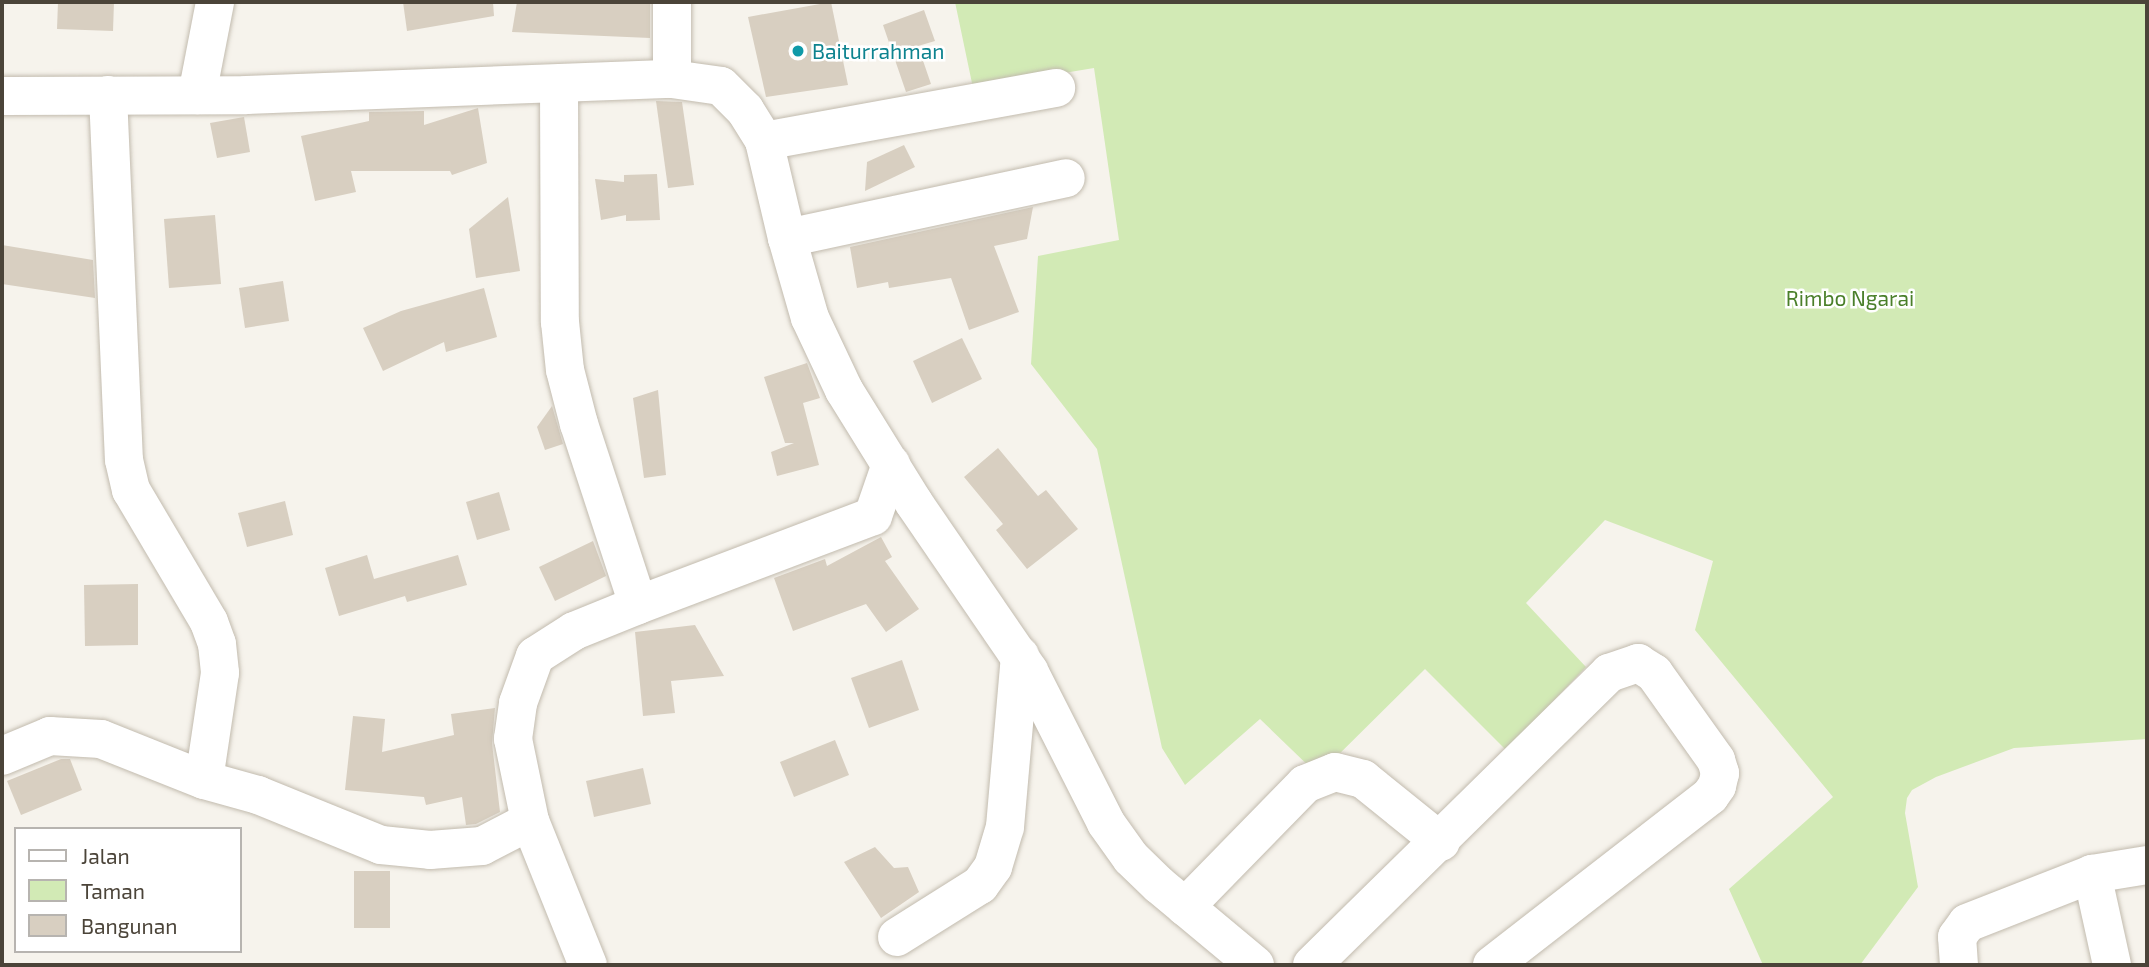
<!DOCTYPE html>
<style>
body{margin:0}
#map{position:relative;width:2149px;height:967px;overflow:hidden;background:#f6f3ec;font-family:"Exo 2",sans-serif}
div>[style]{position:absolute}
.green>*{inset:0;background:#d2eab5}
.building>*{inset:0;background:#d8cfc1}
.roads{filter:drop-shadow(0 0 2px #c2bbae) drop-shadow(0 0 2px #c2bbae)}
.minor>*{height:38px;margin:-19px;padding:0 19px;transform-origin:19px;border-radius:19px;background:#fff}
.dots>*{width:19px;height:19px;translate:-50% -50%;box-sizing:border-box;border:4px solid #fff;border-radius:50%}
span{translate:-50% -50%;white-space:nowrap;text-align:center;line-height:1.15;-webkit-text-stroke:5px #fff;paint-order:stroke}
.culture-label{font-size:21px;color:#0d838f}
.left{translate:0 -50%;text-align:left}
.park-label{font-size:21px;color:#4a7f2a}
.frame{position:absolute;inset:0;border:4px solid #4b4439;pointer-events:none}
.legend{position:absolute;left:14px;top:827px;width:228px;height:126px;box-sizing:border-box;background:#fff;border:2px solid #b7b4b0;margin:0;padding:9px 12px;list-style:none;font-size:21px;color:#4b4439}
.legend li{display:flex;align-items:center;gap:14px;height:35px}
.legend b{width:35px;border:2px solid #b7b4b0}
</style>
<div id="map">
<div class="green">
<i style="clip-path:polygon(955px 2px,2147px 2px,2147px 739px,2014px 748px,1936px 777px,1912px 790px,1907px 798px,1905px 813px,1918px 887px,1860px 965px,1763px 965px,1729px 889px,1833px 797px,1695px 630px,1713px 561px,1605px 520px,1526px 603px,1586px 667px,1506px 750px,1425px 669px,1318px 775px,1260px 719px,1185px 785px,1162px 748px,1097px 449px,1031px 364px,1038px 256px,1119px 240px,1094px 68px,973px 88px)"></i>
</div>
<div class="building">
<i style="clip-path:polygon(58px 2px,114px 2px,113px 31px,57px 29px)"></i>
<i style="clip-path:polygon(403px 2px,493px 2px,494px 16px,407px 31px)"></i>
<i style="clip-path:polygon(517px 2px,650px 2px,650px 38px,512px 32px)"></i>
<i style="clip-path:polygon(831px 2px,848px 85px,766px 97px,748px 17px)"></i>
<i style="clip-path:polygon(924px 10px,935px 41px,918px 46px,931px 84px,906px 92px,883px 25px)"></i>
<i style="clip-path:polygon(656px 101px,682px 102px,694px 185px,668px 188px)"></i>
<i style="clip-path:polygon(478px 108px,487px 163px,452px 175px,450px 171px,351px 171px,356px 192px,315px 201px,301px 136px,369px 121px,369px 112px,424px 111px,424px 125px)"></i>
<i style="clip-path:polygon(244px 117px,250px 152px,217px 158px,210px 123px)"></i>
<i style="clip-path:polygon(904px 145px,915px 167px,865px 191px,867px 162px)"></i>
<i style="clip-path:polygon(657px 174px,660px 220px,626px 221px,626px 215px,601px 220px,595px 179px,624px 182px,624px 175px)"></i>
<i style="clip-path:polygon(508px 197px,520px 271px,476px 278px,469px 229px)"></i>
<i style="clip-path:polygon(1033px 207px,1027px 239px,994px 246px,1019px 312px,969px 330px,951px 278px,889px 288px,888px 282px,857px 288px,850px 247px)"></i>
<i style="clip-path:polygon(215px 215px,221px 284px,169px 288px,164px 219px)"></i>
<i style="clip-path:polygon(2px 245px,93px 260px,95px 298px,2px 284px)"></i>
<i style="clip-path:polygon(283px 281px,289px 321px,245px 328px,239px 288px)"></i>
<i style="clip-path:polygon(484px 288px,497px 337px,446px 352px,444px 342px,383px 371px,363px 328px,401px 311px)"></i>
<i style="clip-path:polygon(962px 338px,982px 379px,932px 403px,913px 361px)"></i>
<i style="clip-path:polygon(807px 363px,820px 398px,803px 403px,819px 465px,777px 476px,771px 452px,794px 443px,785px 443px,764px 377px)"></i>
<i style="clip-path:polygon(658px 390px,666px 475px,644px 478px,633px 398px)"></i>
<i style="clip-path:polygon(552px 406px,563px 444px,545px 450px,537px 427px)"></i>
<i style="clip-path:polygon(998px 448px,1038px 496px,1046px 490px,1078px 529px,1027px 569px,996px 530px,1003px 524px,964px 477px)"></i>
<i style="clip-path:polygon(499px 492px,510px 530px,477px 540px,466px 502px)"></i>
<i style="clip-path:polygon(285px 501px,293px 535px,247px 547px,238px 513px)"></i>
<i style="clip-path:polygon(881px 537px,892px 557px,885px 561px,919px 609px,886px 632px,866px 604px,793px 631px,774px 578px,825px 559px,827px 566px)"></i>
<i style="clip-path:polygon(593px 541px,606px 576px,555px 601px,539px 567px)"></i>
<i style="clip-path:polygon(367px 555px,374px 579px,458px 555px,467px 585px,407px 602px,405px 596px,339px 616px,325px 568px)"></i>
<i style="clip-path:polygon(138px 584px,138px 645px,85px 646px,84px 585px)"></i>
<i style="clip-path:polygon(695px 625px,724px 676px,671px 681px,675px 713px,643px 716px,635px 632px)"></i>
<i style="clip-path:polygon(902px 660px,919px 710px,869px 728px,851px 678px)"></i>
<i style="clip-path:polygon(495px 708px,492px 743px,500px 812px,476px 824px,466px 825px,462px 797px,426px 805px,424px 797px,345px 790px,353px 716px,385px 719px,382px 752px,454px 735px,451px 714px)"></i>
<i style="clip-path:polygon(835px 740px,849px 775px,794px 797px,780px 762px)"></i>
<i style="clip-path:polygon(61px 759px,70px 759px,82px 790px,21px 815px,7px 781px)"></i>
<i style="clip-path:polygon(643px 768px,651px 804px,594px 817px,586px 781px)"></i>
<i style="clip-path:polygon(875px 847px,894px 868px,908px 867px,919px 892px,881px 918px,844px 862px)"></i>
<i style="clip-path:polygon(354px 871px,390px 871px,390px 928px,354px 928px)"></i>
</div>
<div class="roads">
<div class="minor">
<i style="left:672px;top:79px;width:77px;rotate:-90deg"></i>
<i style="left:559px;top:84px;width:238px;rotate:89.8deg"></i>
<i style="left:560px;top:322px;width:48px;rotate:84.1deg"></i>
<i style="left:565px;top:370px;width:56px;rotate:75.5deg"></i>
<i style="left:579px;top:424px;width:190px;rotate:71.9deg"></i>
<i style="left:108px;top:95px;width:365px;rotate:87.5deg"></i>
<i style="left:124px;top:460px;width:31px;rotate:77deg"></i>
<i style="left:131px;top:490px;width:153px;rotate:59.4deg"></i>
<i style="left:209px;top:622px;width:23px;rotate:70deg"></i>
<i style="left:217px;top:644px;width:29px;rotate:84deg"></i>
<i style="left:220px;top:673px;width:108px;rotate:98.5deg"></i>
<i style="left:197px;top:95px;width:95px;rotate:-79deg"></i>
<i style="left:2px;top:96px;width:244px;rotate:-0.2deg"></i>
<i style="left:246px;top:95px;width:426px;rotate:-2.2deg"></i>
<i style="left:672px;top:79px;width:49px;rotate:8.1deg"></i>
<i style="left:721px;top:86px;width:34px;rotate:45deg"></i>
<i style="left:745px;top:110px;width:36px;rotate:58deg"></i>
<i style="left:764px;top:141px;width:100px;rotate:76.7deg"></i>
<i style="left:787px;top:238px;width:83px;rotate:74deg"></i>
<i style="left:810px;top:318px;width:80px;rotate:64.7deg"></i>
<i style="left:844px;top:390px;width:133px;rotate:58.2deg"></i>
<i style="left:914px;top:503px;width:204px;rotate:55.6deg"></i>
<i style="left:1029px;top:671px;width:170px;rotate:63.1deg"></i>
<i style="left:1106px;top:823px;width:43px;rotate:54.5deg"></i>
<i style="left:1131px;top:858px;width:39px;rotate:44deg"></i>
<i style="left:1159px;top:885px;width:125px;rotate:39.8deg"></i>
<i style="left:764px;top:141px;width:297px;rotate:-10.3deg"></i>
<i style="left:787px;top:238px;width:285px;rotate:-12.1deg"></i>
<i style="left:2px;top:756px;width:52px;rotate:-22.6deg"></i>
<i style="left:50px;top:736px;width:51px;rotate:3.4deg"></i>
<i style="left:101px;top:739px;width:111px;rotate:21.7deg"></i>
<i style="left:204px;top:780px;width:56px;rotate:15.5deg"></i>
<i style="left:258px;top:795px;width:133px;rotate:22.1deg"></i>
<i style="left:381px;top:845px;width:49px;rotate:5.8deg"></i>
<i style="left:430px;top:850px;width:52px;rotate:-4.4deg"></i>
<i style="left:482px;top:846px;width:54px;rotate:-27.5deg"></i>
<i style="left:530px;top:821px;width:84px;rotate:-101.7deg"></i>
<i style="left:513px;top:739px;width:36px;rotate:-82deg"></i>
<i style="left:518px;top:703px;width:50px;rotate:-70.1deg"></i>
<i style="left:535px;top:656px;width:46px;rotate:-32.7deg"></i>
<i style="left:574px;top:631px;width:69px;rotate:-22.1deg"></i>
<i style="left:638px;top:605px;width:251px;rotate:-20.7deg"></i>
<i style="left:873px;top:516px;width:55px;rotate:-70.9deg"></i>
<i style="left:530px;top:821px;width:155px;rotate:68.1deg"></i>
<i style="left:2092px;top:874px;width:93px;rotate:77.6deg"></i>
<i style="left:1185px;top:907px;width:172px;rotate:-45.7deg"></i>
<i style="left:1305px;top:784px;width:32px;rotate:-22deg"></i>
<i style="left:1335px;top:772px;width:29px;rotate:14deg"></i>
<i style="left:1363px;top:779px;width:100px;rotate:38.9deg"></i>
<i style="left:897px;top:937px;width:98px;rotate:-32.1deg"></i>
<i style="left:980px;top:885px;width:22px;rotate:-54deg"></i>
<i style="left:993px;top:867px;width:42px;rotate:-73.3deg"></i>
<i style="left:1005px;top:827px;width:172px;rotate:-85deg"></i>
<i style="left:1312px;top:965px;width:417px;rotate:-44.5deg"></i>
<i style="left:1609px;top:673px;width:31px;rotate:-19deg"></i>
<i style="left:1638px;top:663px;width:19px;rotate:32deg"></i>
<i style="left:1654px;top:673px;width:107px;rotate:54.5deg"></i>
<i style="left:1716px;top:760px;width:14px;rotate:73deg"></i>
<i style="left:1720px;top:773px;width:13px;rotate:103deg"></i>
<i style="left:1717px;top:786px;width:12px;rotate:125deg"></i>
<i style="left:1710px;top:796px;width:276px;rotate:142.2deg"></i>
<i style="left:1959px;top:965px;width:28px;rotate:-94deg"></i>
<i style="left:1957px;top:937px;width:17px;rotate:-54deg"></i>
<i style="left:1967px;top:923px;width:134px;rotate:-21.4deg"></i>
<i style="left:2092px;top:874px;width:56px;rotate:-9.3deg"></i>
</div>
</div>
<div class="dots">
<i style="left:798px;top:51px;background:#0f9aa8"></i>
</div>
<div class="culture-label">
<span class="left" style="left:812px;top:51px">Baiturrahman</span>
</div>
<div class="park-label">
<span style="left:1850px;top:298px">Rimbo Ngarai</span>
</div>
<div class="frame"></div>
<ul class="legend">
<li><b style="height:9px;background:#fff"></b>Jalan</li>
<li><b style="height:19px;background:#d2eab5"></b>Taman</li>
<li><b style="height:19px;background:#d8cfc1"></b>Bangunan</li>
</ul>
</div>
